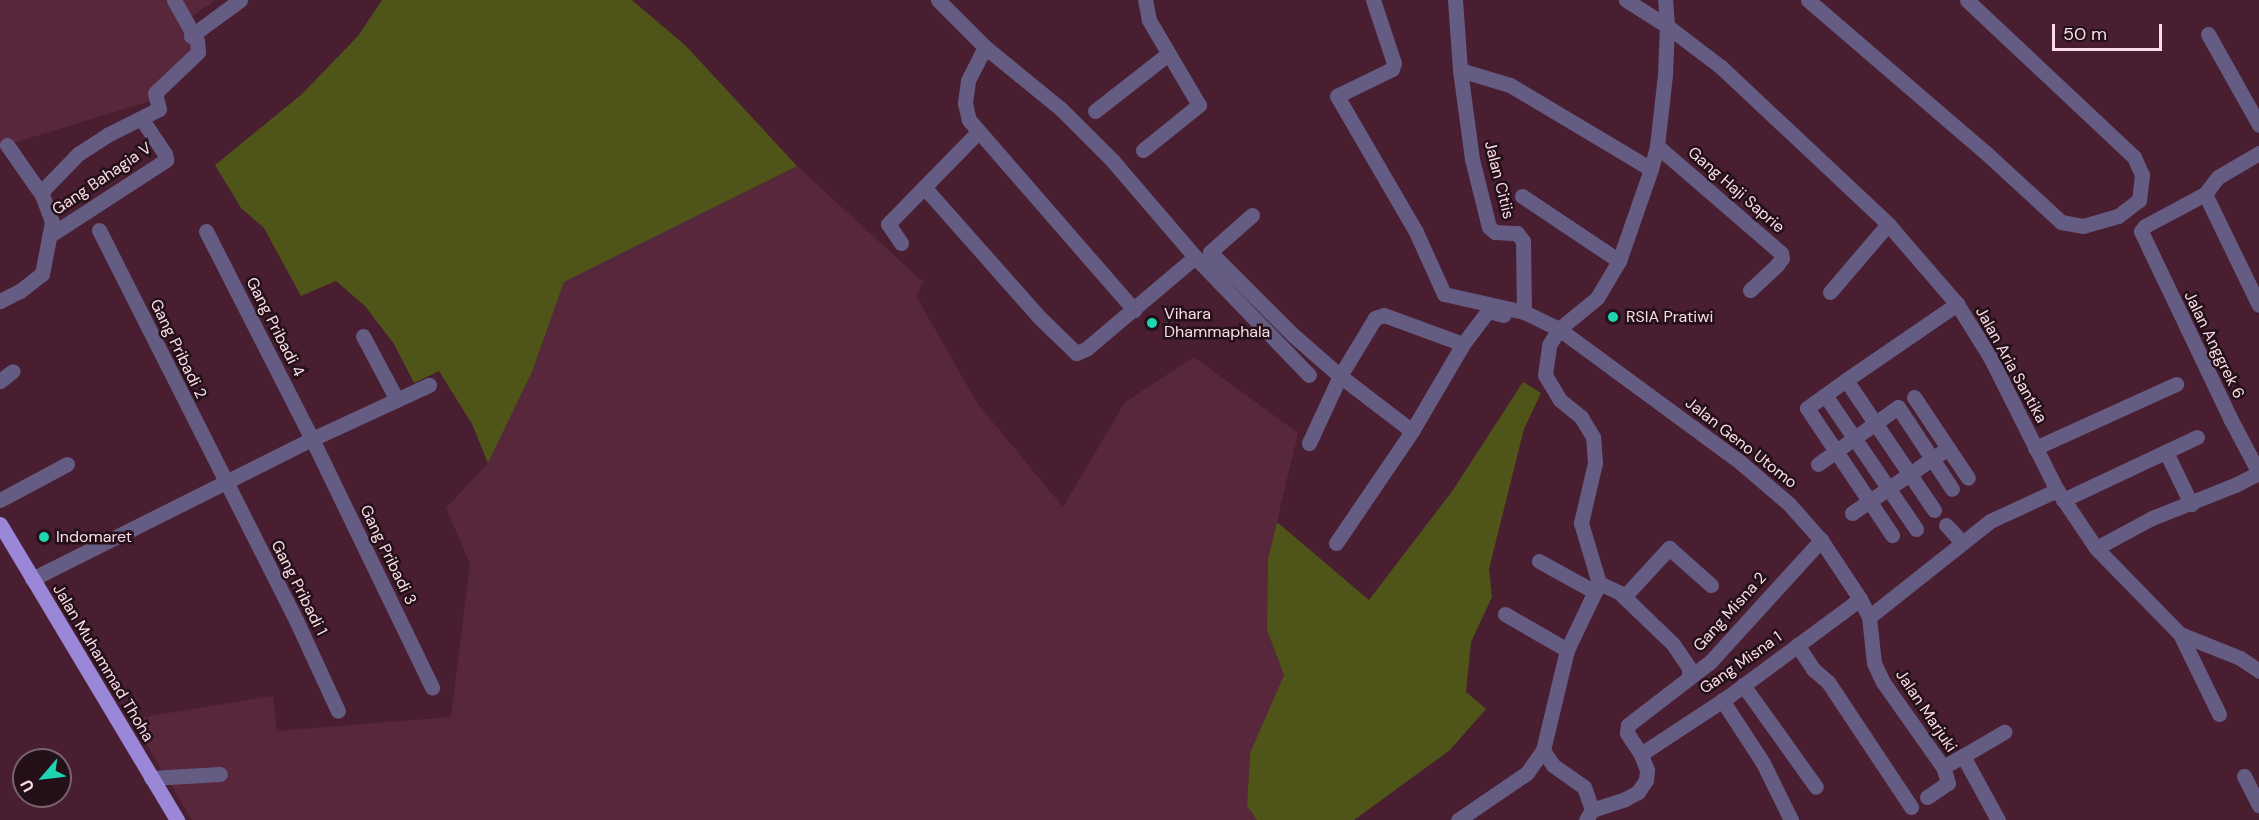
<!DOCTYPE html>
<style>
body{margin:0}
#map{position:relative;width:2259px;height:820px;overflow:hidden;background:#491e31;font-family:"DM Sans",sans-serif}
div>[style]{position:absolute}
.built>*{inset:0;background:#58273c}
.green>*{inset:0;background:#4f5418}
.minor>*{height:15px;margin:-7.5px;padding:0 7.5px;transform-origin:7.5px;border-radius:7.5px;background:#655c83}
.major>*{height:15px;margin:-7.5px;padding:0 7.5px;transform-origin:7.5px;border-radius:7.5px;background:#9b87d8}
.dots>*{width:16px;height:16px;translate:-50% -50%;box-sizing:border-box;border:3px solid #231018;border-radius:50%}
span{translate:-50% -50%;white-space:nowrap;text-align:center;line-height:1.15;-webkit-text-stroke:5px #231018;paint-order:stroke}
.street-label{font-size:16px;color:#fadde7}
.poi-label{font-size:16px;color:#fadde7}
.left{translate:0 -50%;text-align:left}
.north{position:absolute;left:12px;top:748px;width:60px;height:60px;box-sizing:border-box;background:#231018;border:2px solid #79626b;border-radius:50%;rotate:242deg;font-size:16px;font-weight:700;line-height:24px;text-align:center;color:#fadde7}
.north::after{content:'';display:block;margin:auto;width:21px;height:27px;background:#1dd5b1;clip-path:polygon(50% 0,100% 100%,50% 72%,0 100%)}
.scale{position:absolute;left:2052px;top:24px;width:110px;height:27px;box-sizing:border-box;border:3px solid #fadde7;border-top:0;padding-left:8px;font-size:18px;line-height:21px;white-space:nowrap;color:#fadde7;-webkit-text-stroke:4px #231018;paint-order:stroke}
</style>
<div id="map">
<div class="built">
<i style="clip-path:polygon(0 0,216px 0,188px 19px,204px 53px,157px 99px,0 147px)"></i>
<i style="clip-path:polygon(797px 166px,923px 282px,916px 296px,977px 403px,1063px 507px,1125px 402px,1194px 357px,1298px 433px,1268px 559px,1267px 630px,1284px 675px,1250px 753px,1247px 806px,1257px 820px,192px 820px,131px 719px,273px 696px,277px 731px,451px 717px,470px 564px,446px 508px,488px 463px,532px 372px,564px 282px)"></i>
</div>
<div class="green">
<i style="clip-path:polygon(382px 0,632px 0,686px 46px,797px 166px,564px 282px,532px 372px,488px 463px,472px 424px,439px 371px,414px 383px,394px 344px,365px 306px,336px 281px,301px 296px,264px 228px,241px 208px,215px 165px,302px 94px,358px 36px)"></i>
<i style="clip-path:polygon(1523px 382px,1541px 393px,1524px 429px,1489px 569px,1492px 597px,1471px 642px,1466px 692px,1486px 709px,1450px 750px,1354px 820px,1257px 820px,1247px 806px,1250px 753px,1284px 675px,1267px 630px,1268px 559px,1277px 522px,1369px 600px,1453px 490px)"></i>
</div>
<div class="minor">
<i style="left:938px;top:0;width:66px;rotate:45deg"></i>
<i style="left:985px;top:47px;width:98px;rotate:39.2deg"></i>
<i style="left:1061px;top:109px;width:72px;rotate:45deg"></i>
<i style="left:1112px;top:160px;width:128px;rotate:49.4deg"></i>
<i style="left:1195px;top:257px;width:164px;rotate:46deg"></i>
<i style="left:1373px;top:0;width:66px;rotate:71.6deg"></i>
<i style="left:1394px;top:63px;width:6px;rotate:108deg"></i>
<i style="left:1392px;top:69px;width:61px;rotate:153.9deg"></i>
<i style="left:1337px;top:96px;width:157px;rotate:59.8deg"></i>
<i style="left:1416px;top:232px;width:68px;rotate:65.7deg"></i>
<i style="left:1444px;top:294px;width:82px;rotate:12.7deg"></i>
<i style="left:1524px;top:312px;width:39px;rotate:26deg"></i>
<i style="left:1559px;top:329px;width:225px;rotate:36.3deg"></i>
<i style="left:1740px;top:462px;width:65px;rotate:40.6deg"></i>
<i style="left:1789px;top:504px;width:48px;rotate:48.4deg"></i>
<i style="left:1821px;top:540px;width:71px;rotate:56.5deg"></i>
<i style="left:1860px;top:599px;width:20px;rotate:63deg"></i>
<i style="left:1869px;top:617px;width:46px;rotate:83.8deg"></i>
<i style="left:1874px;top:663px;width:21px;rotate:65deg"></i>
<i style="left:1883px;top:682px;width:104px;rotate:54.8deg"></i>
<i style="left:1943px;top:767px;width:23px;rotate:-29deg"></i>
<i style="left:1963px;top:756px;width:73px;rotate:61.3deg"></i>
<i style="left:1455px;top:0;width:70px;rotate:85.9deg"></i>
<i style="left:1460px;top:70px;width:90px;rotate:82.3deg"></i>
<i style="left:1472px;top:159px;width:70px;rotate:76deg"></i>
<i style="left:1489px;top:227px;width:8px;rotate:40deg"></i>
<i style="left:1495px;top:232px;width:22px;rotate:3deg"></i>
<i style="left:1517px;top:233px;width:10px;rotate:53deg"></i>
<i style="left:1523px;top:241px;width:71px;rotate:89.2deg"></i>
<i style="left:1626px;top:0;width:49px;rotate:32.4deg"></i>
<i style="left:1667px;top:26px;width:68px;rotate:37.2deg"></i>
<i style="left:1721px;top:67px;width:229px;rotate:43.2deg"></i>
<i style="left:1888px;top:224px;width:106px;rotate:49.2deg"></i>
<i style="left:1957px;top:304px;width:62px;rotate:58.1deg"></i>
<i style="left:1990px;top:357px;width:149px;rotate:63.3deg"></i>
<i style="left:2057px;top:490px;width:70px;rotate:56.1deg"></i>
<i style="left:2096px;top:548px;width:120px;rotate:45.7deg"></i>
<i style="left:2180px;top:634px;width:65px;rotate:21.8deg"></i>
<i style="left:2240px;top:658px;width:23px;rotate:34deg"></i>
<i style="left:1808px;top:0;width:233px;rotate:40.7deg"></i>
<i style="left:1985px;top:152px;width:103px;rotate:42.6deg"></i>
<i style="left:2061px;top:222px;width:22px;rotate:10deg"></i>
<i style="left:2083px;top:226px;width:36px;rotate:-16deg"></i>
<i style="left:2118px;top:216px;width:26px;rotate:-37deg"></i>
<i style="left:2139px;top:200px;width:25px;rotate:-83deg"></i>
<i style="left:2142px;top:175px;width:20px;rotate:-114deg"></i>
<i style="left:2134px;top:157px;width:229px;rotate:-136.8deg"></i>
<i style="left:2208px;top:34px;width:104px;rotate:60.7deg"></i>
<i style="left:191px;top:36px;width:61px;rotate:-36.3deg"></i>
<i style="left:985px;top:47px;width:38px;rotate:117deg"></i>
<i style="left:968px;top:81px;width:22px;rotate:98deg"></i>
<i style="left:965px;top:103px;width:17px;rotate:77deg"></i>
<i style="left:969px;top:120px;width:252px;rotate:49deg"></i>
<i style="left:1460px;top:70px;width:52px;rotate:16.7deg"></i>
<i style="left:1510px;top:85px;width:164px;rotate:30.8deg"></i>
<i style="left:1095px;top:111px;width:93px;rotate:-38deg"></i>
<i style="left:1657px;top:146px;width:164px;rotate:40.8deg"></i>
<i style="left:1781px;top:253px;width:5px;rotate:79deg"></i>
<i style="left:1782px;top:258px;width:9px;rotate:126deg"></i>
<i style="left:1777px;top:265px;width:37px;rotate:137deg"></i>
<i style="left:1143px;top:150px;width:72px;rotate:-38.8deg"></i>
<i style="left:1199px;top:105px;width:99px;rotate:-120.5deg"></i>
<i style="left:1149px;top:20px;width:20px;rotate:-101deg"></i>
<i style="left:924px;top:187px;width:172px;rotate:48.5deg"></i>
<i style="left:1038px;top:316px;width:53px;rotate:44.2deg"></i>
<i style="left:1076px;top:353px;width:11px;rotate:-22deg"></i>
<i style="left:1086px;top:349px;width:143px;rotate:-40.2deg"></i>
<i style="left:2205px;top:194px;width:123px;rotate:64.1deg"></i>
<i style="left:42px;top:195px;width:6px;rotate:-72deg"></i>
<i style="left:44px;top:189px;width:49px;rotate:-45.8deg"></i>
<i style="left:78px;top:154px;width:35px;rotate:-33deg"></i>
<i style="left:107px;top:135px;width:58px;rotate:-26.6deg"></i>
<i style="left:159px;top:109px;width:16px;rotate:-104deg"></i>
<i style="left:155px;top:93px;width:59px;rotate:-43.6deg"></i>
<i style="left:198px;top:52px;width:11px;rotate:-95deg"></i>
<i style="left:197px;top:41px;width:47px;rotate:-119.3deg"></i>
<i style="left:1522px;top:196px;width:117px;rotate:33.8deg"></i>
<i style="left:1252px;top:215px;width:56px;rotate:138.6deg"></i>
<i style="left:1210px;top:252px;width:117px;rotate:45deg"></i>
<i style="left:1293px;top:335px;width:62px;rotate:41.1deg"></i>
<i style="left:1340px;top:376px;width:74px;rotate:114.8deg"></i>
<i style="left:99px;top:230px;width:437px;rotate:63.2deg"></i>
<i style="left:296px;top:620px;width:100px;rotate:65.2deg"></i>
<i style="left:206px;top:231px;width:233px;rotate:63deg"></i>
<i style="left:312px;top:439px;width:276px;rotate:64.2deg"></i>
<i style="left:49px;top:236px;width:140px;rotate:-33deg"></i>
<i style="left:166px;top:160px;width:6px;rotate:-99deg"></i>
<i style="left:165px;top:154px;width:43px;rotate:-123.7deg"></i>
<i style="left:901px;top:243px;width:23px;rotate:-124deg"></i>
<i style="left:888px;top:224px;width:129px;rotate:-45.6deg"></i>
<i style="left:1830px;top:292px;width:89px;rotate:-49.5deg"></i>
<i style="left:0;top:301px;width:22px;rotate:-27deg"></i>
<i style="left:20px;top:291px;width:28px;rotate:-38deg"></i>
<i style="left:42px;top:274px;width:53px;rotate:-79.1deg"></i>
<i style="left:52px;top:222px;width:29px;rotate:-110deg"></i>
<i style="left:42px;top:195px;width:61px;rotate:-125deg"></i>
<i style="left:363px;top:336px;width:72px;rotate:62deg"></i>
<i style="left:1846px;top:380px;width:48px;rotate:144.3deg"></i>
<i style="left:1807px;top:408px;width:153px;rotate:56.2deg"></i>
<i style="left:0;top:381px;width:16px;rotate:-38deg"></i>
<i style="left:1825px;top:395px;width:162px;rotate:55.8deg"></i>
<i style="left:1914px;top:397px;width:97px;rotate:56.3deg"></i>
<i style="left:1412px;top:431px;width:101px;rotate:-59.6deg"></i>
<i style="left:1463px;top:344px;width:41px;rotate:-52.9deg"></i>
<i style="left:1488px;top:311px;width:16px;rotate:14deg"></i>
<i style="left:2035px;top:448px;width:155px;rotate:-24.4deg"></i>
<i style="left:2166px;top:452px;width:58px;rotate:64.3deg"></i>
<i style="left:1818px;top:464px;width:98px;rotate:-35.5deg"></i>
<i style="left:1898px;top:407px;width:98px;rotate:56.6deg"></i>
<i style="left:2259px;top:473px;width:60px;rotate:-117.8deg"></i>
<i style="left:2231px;top:420px;width:209px;rotate:-115.5deg"></i>
<i style="left:2141px;top:231px;width:6px;rotate:-51deg"></i>
<i style="left:2145px;top:226px;width:68px;rotate:-28.1deg"></i>
<i style="left:2205px;top:194px;width:21px;rotate:-53deg"></i>
<i style="left:2218px;top:177px;width:48px;rotate:-30.3deg"></i>
<i style="left:0;top:500px;width:76px;rotate:-28.2deg"></i>
<i style="left:2063px;top:500px;width:148px;rotate:-25.2deg"></i>
<i style="left:1934px;top:510px;width:157px;rotate:-124.1deg"></i>
<i style="left:1846px;top:380px;width:135px;rotate:-34.4deg"></i>
<i style="left:1852px;top:513px;width:116px;rotate:-34.1deg"></i>
<i style="left:1946px;top:525px;width:23px;rotate:47deg"></i>
<i style="left:1336px;top:543px;width:135px;rotate:-55.8deg"></i>
<i style="left:1412px;top:431px;width:91px;rotate:-142.6deg"></i>
<i style="left:1340px;top:376px;width:68px;rotate:-58.9deg"></i>
<i style="left:1375px;top:318px;width:9px;rotate:-18deg"></i>
<i style="left:1384px;top:315px;width:84px;rotate:20.2deg"></i>
<i style="left:2096px;top:548px;width:64px;rotate:-28.2deg"></i>
<i style="left:2152px;top:518px;width:89px;rotate:-21.7deg"></i>
<i style="left:2235px;top:485px;width:27px;rotate:-27deg"></i>
<i style="left:1539px;top:561px;width:64px;rotate:29deg"></i>
<i style="left:32px;top:579px;width:313px;rotate:-26.6deg"></i>
<i style="left:312px;top:439px;width:129px;rotate:-24.8deg"></i>
<i style="left:1599px;top:583px;width:23px;rotate:25deg"></i>
<i style="left:1620px;top:593px;width:74px;rotate:43.9deg"></i>
<i style="left:1673px;top:644px;width:29px;rotate:56deg"></i>
<i style="left:1689px;top:668px;width:10px;rotate:90deg"></i>
<i style="left:1624px;top:597px;width:67px;rotate:-47.4deg"></i>
<i style="left:1669px;top:548px;width:56px;rotate:41.4deg"></i>
<i style="left:1505px;top:614px;width:72px;rotate:30.1deg"></i>
<i style="left:1869px;top:617px;width:154px;rotate:-38.4deg"></i>
<i style="left:1990px;top:521px;width:74px;rotate:-24.8deg"></i>
<i style="left:2180px;top:634px;width:89px;rotate:64deg"></i>
<i style="left:1797px;top:645px;width:29px;rotate:56deg"></i>
<i style="left:1813px;top:669px;width:20px;rotate:41deg"></i>
<i style="left:1828px;top:682px;width:150px;rotate:56.4deg"></i>
<i style="left:1743px;top:685px;width:125px;rotate:54.4deg"></i>
<i style="left:1722px;top:700px;width:75px;rotate:56.9deg"></i>
<i style="left:1763px;top:763px;width:64px;rotate:63.8deg"></i>
<i style="left:1641px;top:754px;width:105px;rotate:-33.4deg"></i>
<i style="left:1729px;top:696px;width:163px;rotate:-36.5deg"></i>
<i style="left:1963px;top:756px;width:48px;rotate:-30.3deg"></i>
<i style="left:2244px;top:776px;width:33px;rotate:63deg"></i>
<i style="left:151px;top:778px;width:69px;rotate:-3.3deg"></i>
<i style="left:1927px;top:797px;width:25px;rotate:-34deg"></i>
<i style="left:1948px;top:783px;width:17px;rotate:-107deg"></i>
<i style="left:1592px;top:810px;width:35px;rotate:-18deg"></i>
<i style="left:1625px;top:799px;width:15px;rotate:-28deg"></i>
<i style="left:1638px;top:792px;width:14px;rotate:-56deg"></i>
<i style="left:1646px;top:780px;width:10px;rotate:-84deg"></i>
<i style="left:1647px;top:770px;width:17px;rotate:-111deg"></i>
<i style="left:1641px;top:754px;width:25px;rotate:-124deg"></i>
<i style="left:1627px;top:733px;width:8px;rotate:-83deg"></i>
<i style="left:1628px;top:725px;width:105px;rotate:-37.6deg"></i>
<i style="left:1711px;top:661px;width:164px;rotate:-47.7deg"></i>
<i style="left:1458px;top:820px;width:83px;rotate:-34.3deg"></i>
<i style="left:1527px;top:773px;width:28px;rotate:-55deg"></i>
<i style="left:1586px;top:820px;width:12px;rotate:-59deg"></i>
<i style="left:1592px;top:810px;width:24px;rotate:-109deg"></i>
<i style="left:1584px;top:787px;width:38px;rotate:-145deg"></i>
<i style="left:1553px;top:765px;width:18px;rotate:-124deg"></i>
<i style="left:1543px;top:750px;width:103px;rotate:-76.5deg"></i>
<i style="left:1567px;top:650px;width:74px;rotate:-64.5deg"></i>
<i style="left:1599px;top:583px;width:63px;rotate:-106.7deg"></i>
<i style="left:1581px;top:523px;width:62px;rotate:-76.9deg"></i>
<i style="left:1595px;top:463px;width:26px;rotate:-94deg"></i>
<i style="left:1593px;top:437px;width:23px;rotate:-121deg"></i>
<i style="left:1581px;top:417px;width:27px;rotate:-141deg"></i>
<i style="left:1560px;top:400px;width:29px;rotate:-121deg"></i>
<i style="left:1545px;top:375px;width:30px;rotate:-82deg"></i>
<i style="left:1549px;top:345px;width:19px;rotate:-58deg"></i>
<i style="left:1559px;top:329px;width:49px;rotate:-39.2deg"></i>
<i style="left:1597px;top:298px;width:43px;rotate:-59.3deg"></i>
<i style="left:1619px;top:261px;width:97px;rotate:-70.8deg"></i>
<i style="left:1651px;top:169px;width:24px;rotate:-75deg"></i>
<i style="left:1657px;top:146px;width:71px;rotate:-83.6deg"></i>
<i style="left:1665px;top:75px;width:49px;rotate:-87.7deg"></i>
<i style="left:1667px;top:26px;width:26px;rotate:-94deg"></i>
</div>
<div class="major">
<i style="left:0;top:524px;width:345px;rotate:59.1deg"></i>
</div>
<div class="dots">
<i style="left:1613px;top:317px;background:#1dd5b1"></i>
<i style="left:1152px;top:323px;background:#1dd5b1"></i>
<i style="left:44px;top:537px;background:#1dd5b1"></i>
</div>
<div class="street-label">
<span style="left:102px;top:179px;rotate:-34deg">Gang Bahagia V</span>
<span style="left:1499px;top:180px;rotate:76deg">Jalan Citiis</span>
<span style="left:1736px;top:190px;rotate:41deg">Gang Haji Saprie</span>
<span style="left:275px;top:327px;rotate:63deg">Gang Pribadi 4</span>
<span style="left:2214px;top:345px;rotate:64deg">Jalan Anggrek 6</span>
<span style="left:178px;top:349px;rotate:64deg">Gang Pribadi 2</span>
<span style="left:2011px;top:365px;rotate:61deg">Jalan Aria Santika</span>
<span style="left:1741px;top:443px;rotate:38deg">Jalan Geno Utomo</span>
<span style="left:388px;top:555px;rotate:64deg">Gang Pribadi 3</span>
<span style="left:299px;top:588px;rotate:63deg">Gang Pribadi 1</span>
<span style="left:1730px;top:612px;rotate:-48deg">Gang Misna 2</span>
<span style="left:103px;top:663px;rotate:59deg">Jalan Muhammad Thoha</span>
<span style="left:1741px;top:663px;rotate:-35deg">Gang Misna 1</span>
<span style="left:1926px;top:711px;rotate:56deg">Jalan Marjuki</span>
</div>
<div class="poi-label">
<span class="left" style="left:1164px;top:323px">Vihara<br>Dhammaphala</span>
<span class="left" style="left:1626px;top:317px">RSIA Pratiwi</span>
<span class="left" style="left:56px;top:537px">Indomaret</span>
</div>
<div class="north">U</div>
<div class="scale">50 m</div>
</div>
